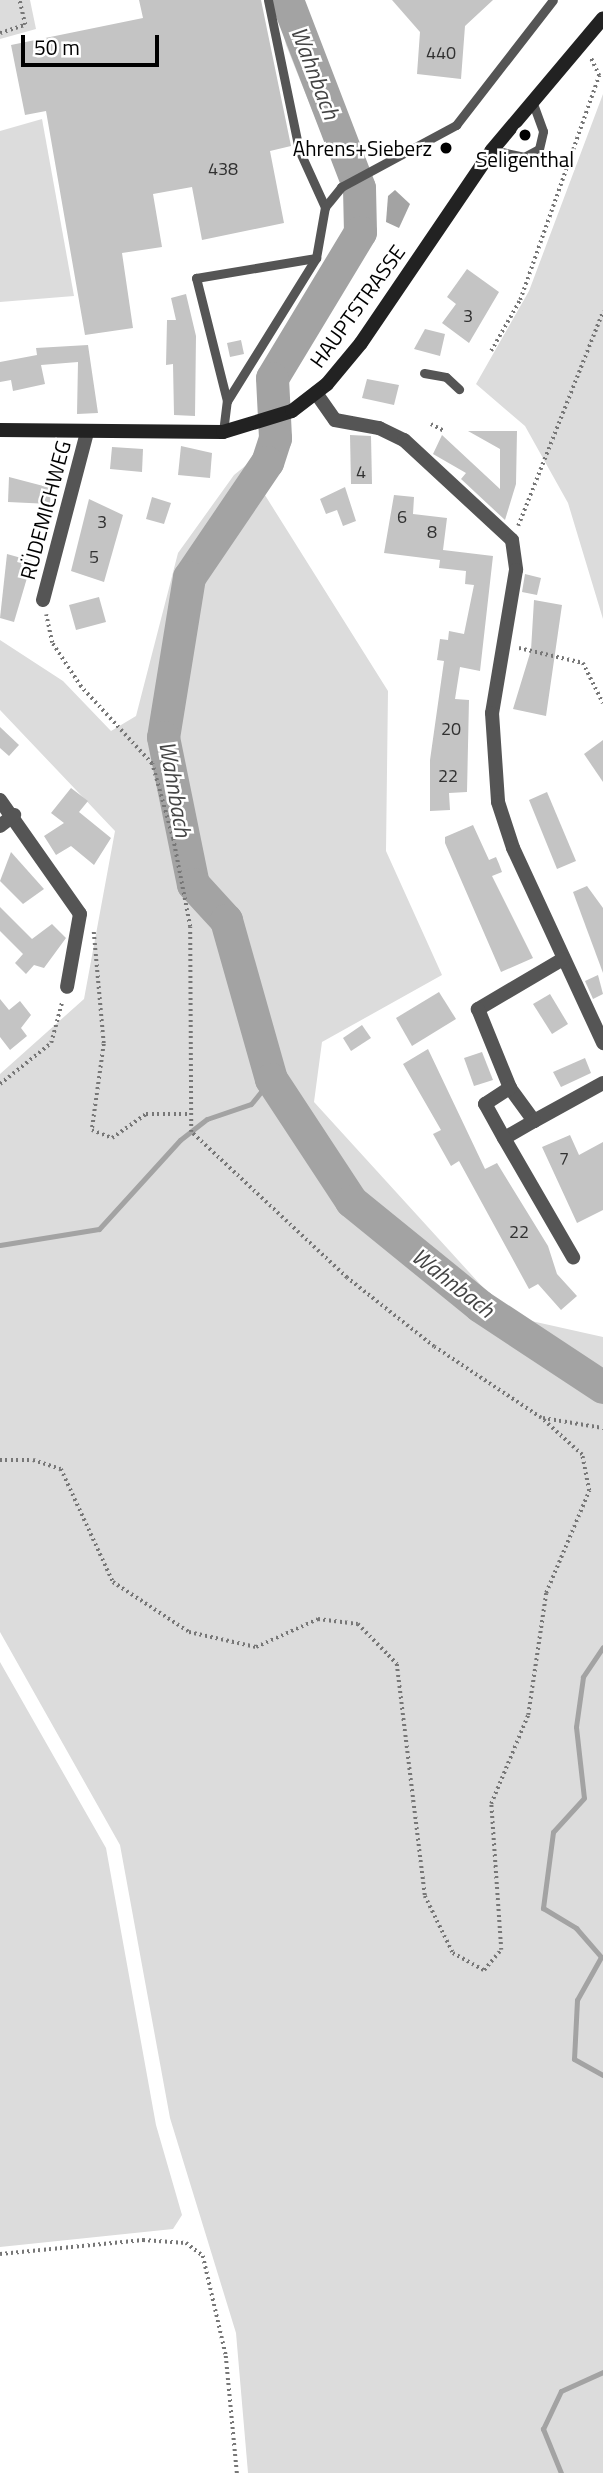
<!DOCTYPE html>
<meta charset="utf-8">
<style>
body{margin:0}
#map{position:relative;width:603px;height:2473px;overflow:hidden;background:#fff;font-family:"Titillium Web",sans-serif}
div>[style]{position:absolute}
.green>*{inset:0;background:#dcdcdc}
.water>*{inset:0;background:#a3a3a3}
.stream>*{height:5px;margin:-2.5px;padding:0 2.5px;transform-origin:2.5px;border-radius:2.5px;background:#a3a3a3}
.river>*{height:33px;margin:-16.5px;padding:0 16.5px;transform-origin:16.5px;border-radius:16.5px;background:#a3a3a3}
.building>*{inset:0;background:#c4c4c4}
.path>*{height:3.5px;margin-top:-1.75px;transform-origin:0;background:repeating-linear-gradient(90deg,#777 0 2px,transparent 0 5.5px)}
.lane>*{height:9px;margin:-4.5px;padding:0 4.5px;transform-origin:4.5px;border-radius:4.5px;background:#555}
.street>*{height:14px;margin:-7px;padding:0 7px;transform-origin:7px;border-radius:7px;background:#555}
.secondary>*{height:14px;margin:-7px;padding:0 7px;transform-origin:7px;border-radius:7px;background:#222}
.dots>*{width:19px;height:19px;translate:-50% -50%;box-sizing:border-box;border:4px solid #fff;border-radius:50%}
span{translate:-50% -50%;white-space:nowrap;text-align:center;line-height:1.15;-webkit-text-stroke:5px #fff;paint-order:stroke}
.number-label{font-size:18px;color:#313131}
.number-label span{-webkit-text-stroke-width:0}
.poi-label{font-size:21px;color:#000}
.right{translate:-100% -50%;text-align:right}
.street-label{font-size:21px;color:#000}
.water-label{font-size:23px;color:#444;font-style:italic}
.scale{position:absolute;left:21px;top:35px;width:138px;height:32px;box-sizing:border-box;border:4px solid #000;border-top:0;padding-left:9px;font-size:21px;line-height:24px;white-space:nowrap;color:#000;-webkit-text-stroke:5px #fff;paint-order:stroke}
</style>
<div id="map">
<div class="green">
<i style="clip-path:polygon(0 0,30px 0,36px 29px,0 39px)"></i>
<i style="clip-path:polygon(276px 0,298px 0,360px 166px,339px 177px,286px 45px)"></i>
<i style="clip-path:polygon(603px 94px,603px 619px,568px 503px,525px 426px,476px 384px,529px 291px)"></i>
<i style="clip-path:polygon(42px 119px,74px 296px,0 302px,0 131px)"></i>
<i style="clip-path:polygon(265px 450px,258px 484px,388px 691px,386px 851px,442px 975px,322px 1042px,314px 1102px,509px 1316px,603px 1337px,603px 2473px,248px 2473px,236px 2333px,170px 2118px,120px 1845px,0 1632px,0 1074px,84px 999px,115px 831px,0 710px,0 640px,63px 681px,111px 731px,136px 716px,178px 553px,234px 475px)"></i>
<i style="clip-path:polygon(0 1662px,106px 1848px,156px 2125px,182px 2215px,173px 2229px,0 2247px)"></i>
</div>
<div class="water">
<i style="clip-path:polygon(395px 190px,410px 204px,399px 228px,386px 222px,388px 196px)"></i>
</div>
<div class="stream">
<i style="left:0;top:1245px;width:100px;rotate:-9.2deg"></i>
<i style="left:99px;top:1229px;width:120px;rotate:-47.7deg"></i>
<i style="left:180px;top:1140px;width:34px;rotate:-38deg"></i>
<i style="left:207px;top:1119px;width:46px;rotate:-18.8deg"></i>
<i style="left:251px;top:1104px;width:32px;rotate:-51deg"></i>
<i style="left:603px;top:1647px;width:36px;rotate:124deg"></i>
<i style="left:583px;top:1677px;width:50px;rotate:98deg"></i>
<i style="left:576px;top:1727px;width:71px;rotate:83.6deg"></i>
<i style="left:584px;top:1798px;width:46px;rotate:132.4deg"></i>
<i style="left:553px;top:1832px;width:77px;rotate:97.5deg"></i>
<i style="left:543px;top:1908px;width:39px;rotate:31deg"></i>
<i style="left:576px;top:1928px;width:38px;rotate:49deg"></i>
<i style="left:601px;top:1957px;width:49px;rotate:119.2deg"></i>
<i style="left:577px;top:2000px;width:59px;rotate:92.9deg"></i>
<i style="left:574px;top:2059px;width:33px;rotate:29deg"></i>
<i style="left:561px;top:2473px;width:48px;rotate:-112.2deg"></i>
<i style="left:543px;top:2429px;width:42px;rotate:-64.7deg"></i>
<i style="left:561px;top:2391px;width:46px;rotate:-24.3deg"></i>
</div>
<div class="river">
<i style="left:287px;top:0;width:201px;rotate:69deg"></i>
<i style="left:359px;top:188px;width:44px;rotate:88.7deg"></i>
<i style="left:360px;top:232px;width:170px;rotate:121.1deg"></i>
<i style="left:272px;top:378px;width:60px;rotate:87.1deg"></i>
<i style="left:275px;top:438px;width:25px;rotate:108deg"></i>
<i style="left:267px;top:462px;width:139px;rotate:124.1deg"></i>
<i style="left:189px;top:577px;width:162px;rotate:99.2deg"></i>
<i style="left:163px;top:737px;width:150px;rotate:78.5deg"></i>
<i style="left:193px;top:884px;width:49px;rotate:47.5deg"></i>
<i style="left:226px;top:920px;width:165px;rotate:74.2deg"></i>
<i style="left:271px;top:1079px;width:146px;rotate:56.7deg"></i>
<i style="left:351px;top:1201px;width:166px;rotate:39.1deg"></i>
<i style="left:480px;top:1306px;width:147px;rotate:33.4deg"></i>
</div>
<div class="building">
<i style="clip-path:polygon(139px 0,261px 0,291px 146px,270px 151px,284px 223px,202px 240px,192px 187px,153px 194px,162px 247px,122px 253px,133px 328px,85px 335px,46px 111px,25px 115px,11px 45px,143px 18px)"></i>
<i style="clip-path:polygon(392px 0,493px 0,465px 26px,461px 79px,417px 74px,420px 32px)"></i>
<i style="clip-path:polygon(467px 269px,499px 292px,469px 343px,442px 323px,456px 304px,447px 297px)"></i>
<i style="clip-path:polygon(186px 294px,196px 336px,195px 416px,174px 415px,173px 364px,166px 365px,167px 320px,176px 320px,171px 298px)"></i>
<i style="clip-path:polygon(425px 329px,445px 334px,440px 356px,414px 349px)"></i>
<i style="clip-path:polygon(241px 340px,244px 354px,230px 357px,227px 343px)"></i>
<i style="clip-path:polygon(88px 345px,98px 413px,77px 414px,78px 362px,41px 365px,45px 384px,13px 391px,11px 380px,0 382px,0 362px,37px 355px,36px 348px)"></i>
<i style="clip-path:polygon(367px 379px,399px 385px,394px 405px,362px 398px)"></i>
<i style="clip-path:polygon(468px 431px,517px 431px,516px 484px,505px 520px,461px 479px,466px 473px,433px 454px,442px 435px,500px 489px,500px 449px)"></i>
<i style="clip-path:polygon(350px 435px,371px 436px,372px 484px,351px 484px)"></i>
<i style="clip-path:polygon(181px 446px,212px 453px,210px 478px,178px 475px)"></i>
<i style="clip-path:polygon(112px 447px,143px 449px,142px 472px,110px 469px)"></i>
<i style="clip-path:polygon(9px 477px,51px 488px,50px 504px,8px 502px)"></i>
<i style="clip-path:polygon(345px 487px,356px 521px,343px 526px,337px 510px,326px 514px,320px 499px)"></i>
<i style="clip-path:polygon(394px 495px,414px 497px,413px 514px,447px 518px,443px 550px,493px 556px,480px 671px,460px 667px,455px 699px,469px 700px,467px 792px,449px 793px,450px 810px,430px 811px,430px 760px,444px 661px,437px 660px,440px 639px,448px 640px,449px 631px,464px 634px,474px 585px,465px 584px,466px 571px,439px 568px,440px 560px,384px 553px)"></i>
<i style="clip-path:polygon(152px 497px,171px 503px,164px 524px,146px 519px)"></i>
<i style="clip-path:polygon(89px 499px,123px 515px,104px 582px,71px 571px)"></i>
<i style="clip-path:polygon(7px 554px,32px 561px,14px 622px,0 618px)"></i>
<i style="clip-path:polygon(525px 574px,541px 578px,537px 595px,522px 592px)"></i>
<i style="clip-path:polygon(99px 597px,106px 622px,76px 630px,69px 605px)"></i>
<i style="clip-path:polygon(534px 600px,562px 605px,546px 716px,513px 709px,531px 650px)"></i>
<i style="clip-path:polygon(0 727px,19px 745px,9px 756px,0 748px)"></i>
<i style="clip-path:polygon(603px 740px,603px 782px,584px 754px)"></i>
<i style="clip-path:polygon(71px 788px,88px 801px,79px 812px,111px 838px,94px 865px,71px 846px,56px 855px,44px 836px,64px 823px,51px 813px)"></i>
<i style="clip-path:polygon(547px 792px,576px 861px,557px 869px,529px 800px)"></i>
<i style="clip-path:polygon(473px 825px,489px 860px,496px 857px,499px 864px,502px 872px,492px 876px,533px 958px,501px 972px,445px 843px,445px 837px)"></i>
<i style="clip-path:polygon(11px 852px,44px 889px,23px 904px,0 881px)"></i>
<i style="clip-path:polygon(587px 886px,603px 908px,603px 973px,573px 892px)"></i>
<i style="clip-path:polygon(0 907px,32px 939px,52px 924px,66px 938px,44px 968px,34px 965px,26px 974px,15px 963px,23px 954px,0 931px)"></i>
<i style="clip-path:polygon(598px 975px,603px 994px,593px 999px,585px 981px)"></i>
<i style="clip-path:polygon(439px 992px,456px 1019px,412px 1046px,396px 1018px)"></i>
<i style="clip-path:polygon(550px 994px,568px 1024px,552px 1034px,533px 1004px)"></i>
<i style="clip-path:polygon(0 999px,9px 1010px,20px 1001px,31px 1015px,21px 1028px,27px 1036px,10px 1050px,0 1037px)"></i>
<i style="clip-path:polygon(362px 1025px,371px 1038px,351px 1051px,343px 1038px)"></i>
<i style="clip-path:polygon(428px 1049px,485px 1169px,497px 1163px,548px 1246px,557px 1274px,577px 1296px,561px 1310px,538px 1284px,529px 1289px,459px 1161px,451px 1166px,433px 1134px,441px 1130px,403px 1064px)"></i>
<i style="clip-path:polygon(482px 1052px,493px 1080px,474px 1086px,464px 1058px)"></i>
<i style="clip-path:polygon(585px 1058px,591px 1073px,561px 1087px,553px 1072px)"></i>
<i style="clip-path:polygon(570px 1135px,579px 1155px,603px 1142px,603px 1210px,577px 1223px,542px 1147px)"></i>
</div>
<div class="path">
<i style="left:0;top:33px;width:26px;rotate:-18deg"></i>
<i style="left:25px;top:25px;width:26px;rotate:-103deg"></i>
<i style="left:491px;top:351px;width:59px;rotate:-60.4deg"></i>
<i style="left:520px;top:300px;width:238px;rotate:-70.6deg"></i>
<i style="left:599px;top:76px;width:21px;rotate:-115deg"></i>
<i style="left:431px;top:424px;width:15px;rotate:28deg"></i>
<i style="left:518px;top:526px;width:231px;rotate:-68.4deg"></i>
<i style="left:519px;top:648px;width:66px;rotate:13.2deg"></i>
<i style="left:583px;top:663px;width:45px;rotate:63.4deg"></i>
<i style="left:94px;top:932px;width:112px;rotate:84.9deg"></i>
<i style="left:104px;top:1044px;width:87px;rotate:97.9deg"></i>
<i style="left:92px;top:1130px;width:22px;rotate:22deg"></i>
<i style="left:112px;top:1138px;width:42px;rotate:-35.2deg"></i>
<i style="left:146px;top:1114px;width:42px"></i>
<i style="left:0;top:1084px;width:65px;rotate:-38.8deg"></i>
<i style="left:51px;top:1043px;width:42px;rotate:-75deg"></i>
<i style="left:543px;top:1418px;width:61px;rotate:9.5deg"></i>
<i style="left:0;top:1460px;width:33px"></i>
<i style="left:33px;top:1460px;width:29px;rotate:18deg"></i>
<i style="left:61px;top:1469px;width:124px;rotate:65.3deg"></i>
<i style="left:113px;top:1582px;width:91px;rotate:33.3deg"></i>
<i style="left:189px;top:1632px;width:69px;rotate:12.6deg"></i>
<i style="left:256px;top:1647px;width:68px;rotate:-24.3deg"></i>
<i style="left:318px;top:1619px;width:40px;rotate:7.1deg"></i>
<i style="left:358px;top:1624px;width:56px;rotate:45.7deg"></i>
<i style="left:397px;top:1664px;width:234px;rotate:83.1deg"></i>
<i style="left:425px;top:1896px;width:64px;rotate:63.8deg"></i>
<i style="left:453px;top:1953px;width:35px;rotate:29deg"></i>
<i style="left:484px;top:1970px;width:26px;rotate:-50deg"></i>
<i style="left:501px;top:1950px;width:146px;rotate:-93.9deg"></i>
<i style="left:491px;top:1804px;width:96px;rotate:-67.4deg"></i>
<i style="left:528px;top:1715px;width:123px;rotate:-81.6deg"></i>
<i style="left:546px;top:1593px;width:111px;rotate:-67.1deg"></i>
<i style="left:589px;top:1491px;width:37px;rotate:-101deg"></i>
<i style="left:582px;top:1455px;width:55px;rotate:-137.9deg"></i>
<i style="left:541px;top:1418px;width:128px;rotate:-146.4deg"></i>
<i style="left:434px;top:1347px;width:111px;rotate:-141.6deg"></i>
<i style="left:347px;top:1278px;width:214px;rotate:-136.9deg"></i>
<i style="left:191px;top:1132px;width:205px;rotate:-90.3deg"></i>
<i style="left:190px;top:927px;width:90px;rotate:-100.9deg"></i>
<i style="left:173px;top:839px;width:78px;rotate:-105.6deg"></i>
<i style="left:152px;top:764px;width:105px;rotate:-132.7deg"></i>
<i style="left:81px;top:687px;width:53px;rotate:-123.4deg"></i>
<i style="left:52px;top:643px;width:29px;rotate:-102deg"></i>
<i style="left:0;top:2254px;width:144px;rotate:-5.6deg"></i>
<i style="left:143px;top:2240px;width:43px;rotate:4deg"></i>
<i style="left:186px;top:2243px;width:21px;rotate:37deg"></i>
<i style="left:203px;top:2256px;width:103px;rotate:77deg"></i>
<i style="left:226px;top:2356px;width:118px;rotate:84.6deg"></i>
</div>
<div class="lane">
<i style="left:268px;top:0;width:153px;rotate:78.3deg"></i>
<i style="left:299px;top:150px;width:63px;rotate:65.5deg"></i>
<i style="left:492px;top:150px;width:33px;rotate:12deg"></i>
<i style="left:524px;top:157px;width:17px;rotate:-28deg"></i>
<i style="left:539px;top:149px;width:18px;rotate:-77deg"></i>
<i style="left:543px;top:131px;width:33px;rotate:-110deg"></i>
<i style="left:424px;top:373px;width:22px;rotate:10deg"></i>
<i style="left:446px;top:377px;width:18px;rotate:43deg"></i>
<i style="left:227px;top:401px;width:127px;rotate:-104.1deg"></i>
<i style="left:196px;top:278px;width:122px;rotate:-9.5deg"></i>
<i style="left:223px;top:432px;width:31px;rotate:-83deg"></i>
<i style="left:227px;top:401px;width:168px;rotate:-58.1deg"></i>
<i style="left:316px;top:258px;width:52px;rotate:-80deg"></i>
<i style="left:325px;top:207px;width:26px;rotate:-51deg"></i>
<i style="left:341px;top:187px;width:131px;rotate:-28.3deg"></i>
<i style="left:456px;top:125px;width:158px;rotate:-52.2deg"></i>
</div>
<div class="street">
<i style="left:316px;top:393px;width:33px;rotate:55deg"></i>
<i style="left:335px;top:420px;width:45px;rotate:10.3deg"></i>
<i style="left:379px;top:428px;width:28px;rotate:26deg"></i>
<i style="left:404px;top:440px;width:147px;rotate:42.8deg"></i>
<i style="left:512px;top:540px;width:30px;rotate:82deg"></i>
<i style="left:516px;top:570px;width:145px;rotate:99.5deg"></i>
<i style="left:492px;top:713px;width:89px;rotate:86.1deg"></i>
<i style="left:498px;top:802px;width:48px;rotate:71.9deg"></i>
<i style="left:513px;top:848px;width:215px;rotate:65.2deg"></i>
<i style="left:43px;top:600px;width:174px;rotate:-75.3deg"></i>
<i style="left:0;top:800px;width:139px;rotate:54.9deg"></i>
<i style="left:80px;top:914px;width:74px;rotate:100.1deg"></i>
<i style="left:0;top:826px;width:18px;rotate:-38deg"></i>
<i style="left:563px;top:959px;width:99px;rotate:149.5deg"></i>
<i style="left:478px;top:1009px;width:85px;rotate:67.9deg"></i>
<i style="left:510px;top:1088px;width:41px;rotate:54deg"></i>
<i style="left:534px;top:1121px;width:79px;rotate:-28.8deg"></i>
<i style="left:534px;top:1121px;width:34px;rotate:150deg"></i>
<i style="left:504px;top:1138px;width:138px;rotate:59.9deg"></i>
<i style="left:504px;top:1138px;width:39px;rotate:-119deg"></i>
<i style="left:485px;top:1104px;width:30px;rotate:-33deg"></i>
</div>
<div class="secondary">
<i style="left:0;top:430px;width:223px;rotate:0.5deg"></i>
<i style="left:223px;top:432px;width:72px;rotate:-16.9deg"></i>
<i style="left:292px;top:411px;width:44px;rotate:-37.6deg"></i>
<i style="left:327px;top:384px;width:53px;rotate:-50.3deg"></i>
<i style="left:361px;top:343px;width:233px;rotate:-55.8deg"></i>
<i style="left:492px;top:150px;width:172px;rotate:-49.9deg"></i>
</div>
<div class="dots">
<i style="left:525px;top:135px;background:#000"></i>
<i style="left:446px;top:148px;background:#000"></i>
</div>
<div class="number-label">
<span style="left:441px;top:53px">440</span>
<span style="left:223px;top:169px">438</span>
<span style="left:468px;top:316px">3</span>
<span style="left:361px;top:472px">4</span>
<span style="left:402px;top:517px">6</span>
<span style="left:102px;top:522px">3</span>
<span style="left:432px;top:532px">8</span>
<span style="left:94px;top:557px">5</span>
<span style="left:451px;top:729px">20</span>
<span style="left:448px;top:776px">22</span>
<span style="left:564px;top:1159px">7</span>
<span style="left:519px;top:1232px">22</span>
</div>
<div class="poi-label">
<span class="right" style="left:432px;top:148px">Ahrens+Sieberz</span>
<span style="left:525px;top:159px">Seligenthal</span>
</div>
<div class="street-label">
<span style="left:357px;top:306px;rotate:-54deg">HAUPTSTRASSE</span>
<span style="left:45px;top:510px;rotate:-75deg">RÜDEMICHWEG</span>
</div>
<div class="water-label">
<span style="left:315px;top:73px;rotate:69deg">Wahnbach</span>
<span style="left:175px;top:789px;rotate:80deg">Wahnbach</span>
<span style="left:453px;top:1283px;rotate:38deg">Wahnbach</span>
</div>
<div class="scale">50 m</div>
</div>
